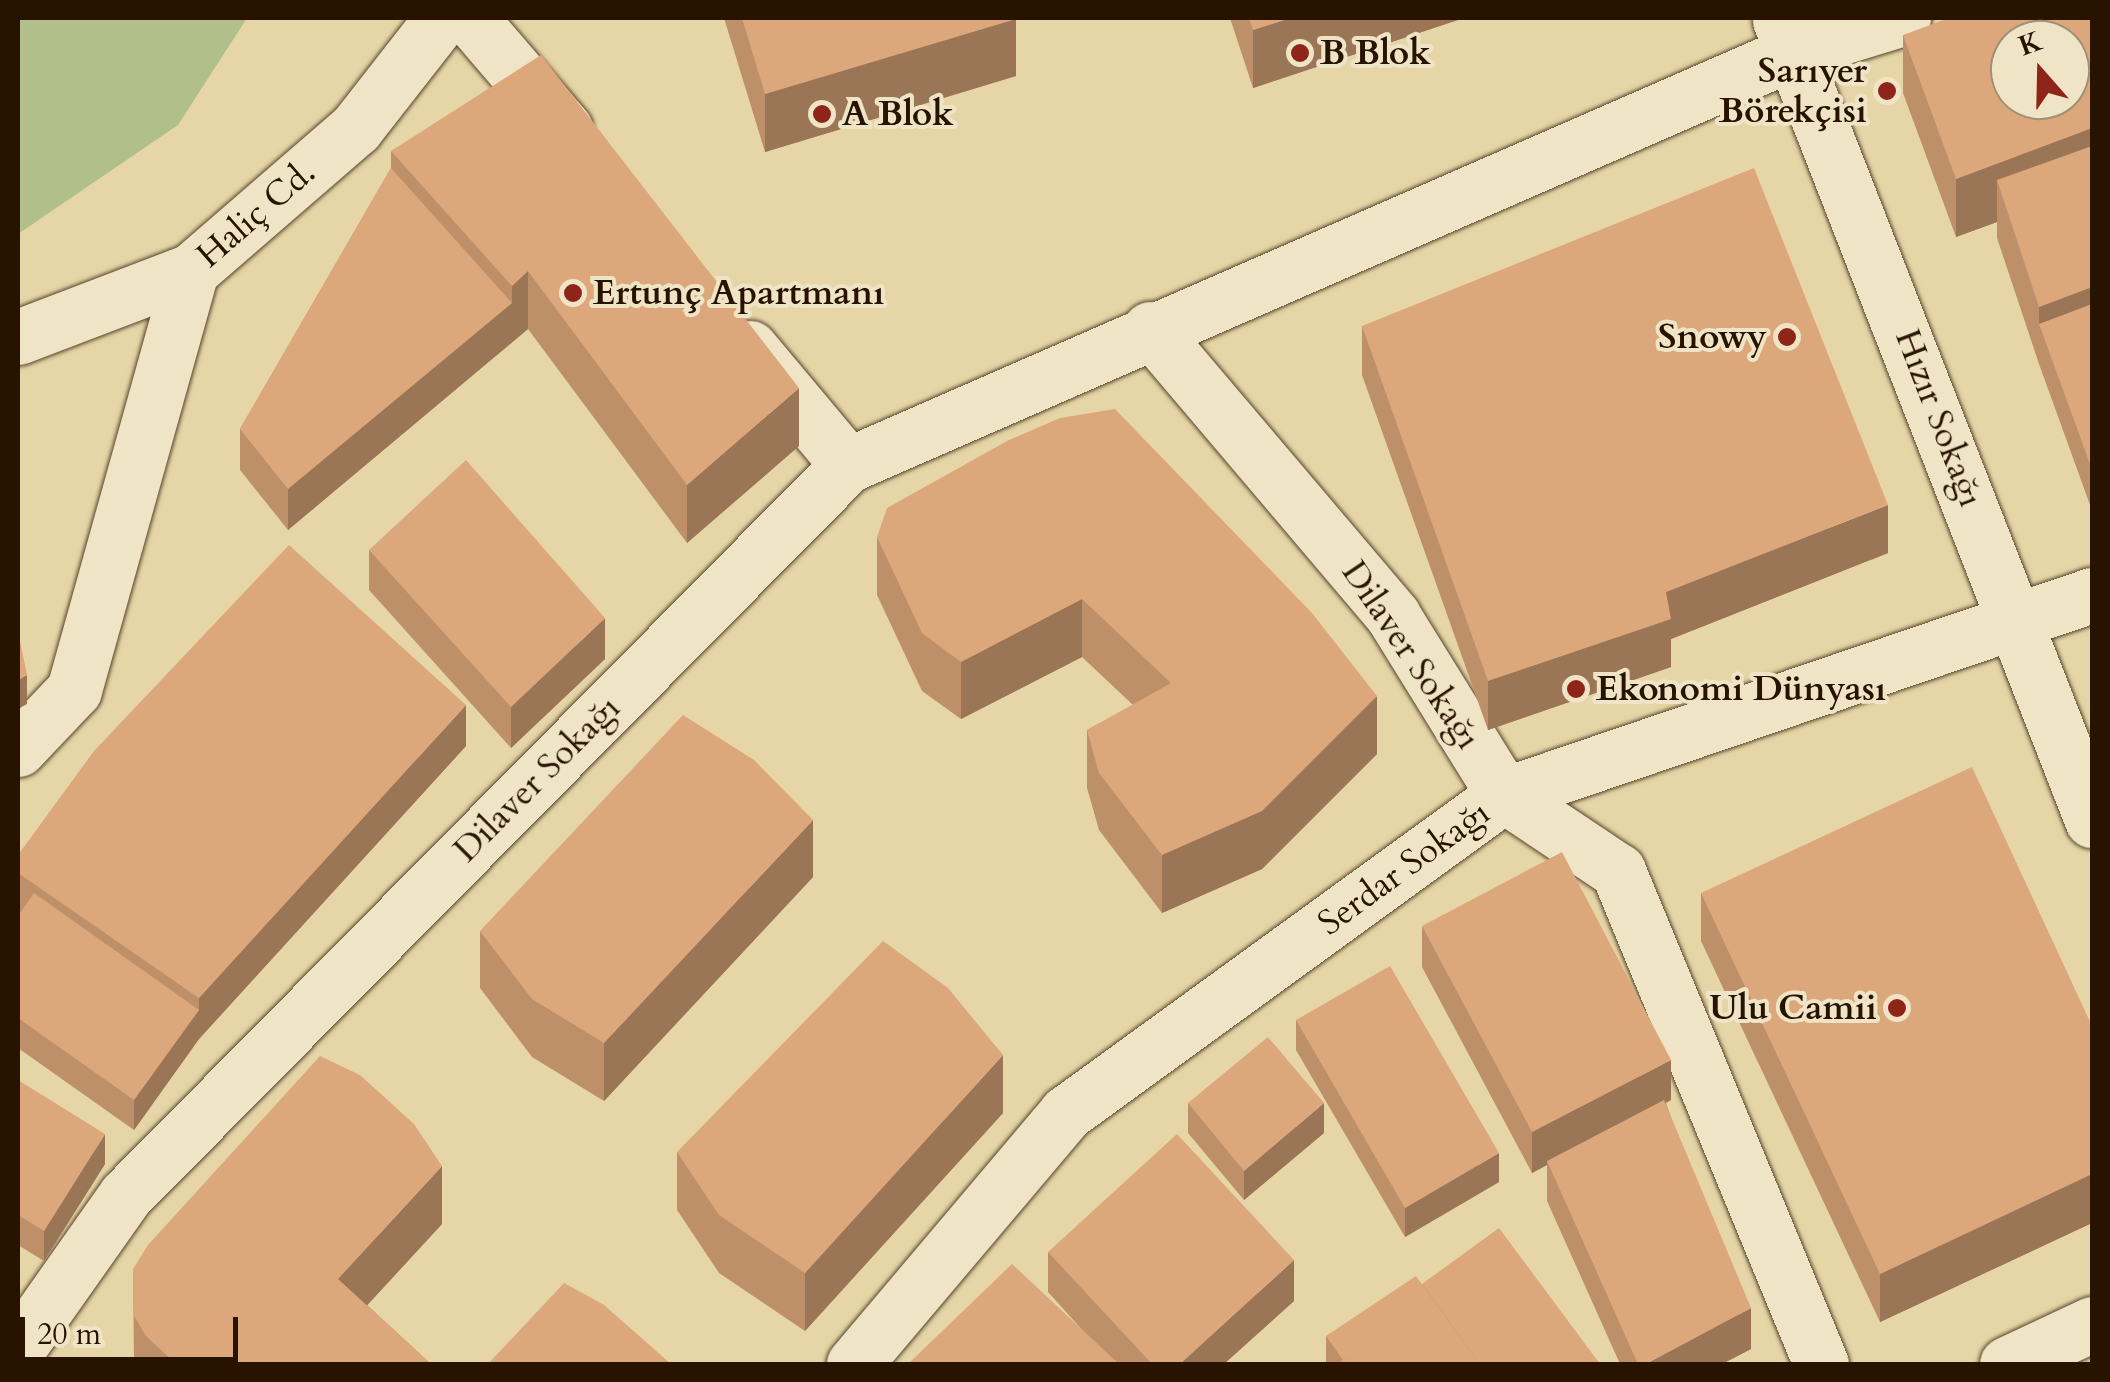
<!DOCTYPE html>
<meta charset="utf-8">
<style>
body{margin:0}
#map{position:relative;width:2110px;height:1382px;overflow:hidden;background:#e6d6a7;font-family:Cardo,serif}
div>[style]{position:absolute}
.green>*{inset:0;background:#b1bf8a}
.roads{filter:drop-shadow(0 0 2px #57442a) drop-shadow(0 0 2px #57442a)}
.minor>*{height:55px;margin:-27.5px;padding:0 27.5px;transform-origin:27.5px;border-radius:27.5px;background:#efe4c6}
.tertiary>*{height:55px;margin:-27.5px;padding:0 27.5px;transform-origin:27.5px;border-radius:27.5px;background:#efe4c6}
.wall>*{inset:0;background:#bd906a}
.shaded-wall>*{inset:0;background:#9a7556}
.building>*{inset:0;background:#dca77b}
.dots>*{width:28px;height:28px;translate:-50% -50%;box-sizing:border-box;border:5px solid #efe4c6;border-radius:50%}
span{translate:-50% -50%;white-space:nowrap;text-align:center;line-height:1.15;-webkit-text-stroke:8px #efe4c6;paint-order:stroke}
.poi-label{font-size:35px;color:#271300;font-weight:700}
.left{translate:0 -50%;text-align:left}
.right{translate:-100% -50%;text-align:right}
.street-label{font-size:35px;color:#271300}
.frame{position:absolute;inset:0;border:20px solid #271300;pointer-events:none}
.north{position:absolute;left:1990px;top:20px;width:100px;height:100px;box-sizing:border-box;background:#efe4c6;border:2px solid #9f9077;border-radius:50%;rotate:340deg;font-size:28px;font-weight:700;line-height:40px;text-align:center;color:#271300}
.north::after{content:'';display:block;margin:auto;width:35px;height:45px;background:#8f2418;clip-path:polygon(50% 0,100% 100%,50% 72%,0 100%)}
.scale{position:absolute;left:20px;top:1317px;width:218px;height:45px;box-sizing:border-box;border:5px solid #271300;border-top:0;padding-left:12px;font-size:30px;line-height:35px;white-space:nowrap;color:#271300;-webkit-text-stroke:8px #efe4c6;paint-order:stroke}
</style>
<div id="map">
<div class="green">
<i style="clip-path:polygon(18px 18px,247px 18px,178px 125px,18px 234px)"></i>
</div>
<div class="roads">
<div class="minor">
<i style="left:470px;top:18px;width:146px;rotate:49.4deg"></i>
<i style="left:1780px;top:20px;width:859px;rotate:68.69deg"></i>
<i style="left:1150px;top:329px;width:376px;rotate:49.7deg"></i>
<i style="left:1393px;top:616px;width:211px;rotate:58.2deg"></i>
<i style="left:1504px;top:795px;width:137px;rotate:33.7deg"></i>
<i style="left:1618px;top:871px;width:533px;rotate:67.62deg"></i>
<i style="left:18px;top:337px;width:185px;rotate:-20.9deg"></i>
<i style="left:191px;top:271px;width:218px;rotate:-40.9deg"></i>
<i style="left:356px;top:128px;width:140px;rotate:-52deg"></i>
<i style="left:750px;top:348px;width:153px;rotate:50.1deg"></i>
<i style="left:18px;top:749px;width:81px;rotate:-46.5deg"></i>
<i style="left:74px;top:690px;width:435px;rotate:-74.4deg"></i>
<i style="left:18px;top:1348px;width:187px;rotate:-54.8deg"></i>
<i style="left:126px;top:1195px;width:1027px;rotate:-45.32deg"></i>
<i style="left:848px;top:465px;width:1034px;rotate:-23.59deg"></i>
<i style="left:1796px;top:51px;width:112px;rotate:-17.1deg"></i>
<i style="left:854px;top:1364px;width:329px;rotate:-49.8deg"></i>
<i style="left:1066px;top:1113px;width:541px;rotate:-35.98deg"></i>
<i style="left:1504px;top:795px;width:621px;rotate:-18.79deg"></i>
</div>
<div class="tertiary">
<i style="left:2007px;top:1364px;width:94px;rotate:-25.2deg"></i>
</div>
</div>
<div class="wall">
<i style="clip-path:polygon(724px 18px,1015px 18px,1016px 76px,765px 152px)"></i>
<i style="clip-path:polygon(1230px 18px,1464px 18px,1253px 88px)"></i>
<i style="clip-path:polygon(2092px 18px,2090px 505px,2039px 364px,1997px 238px,1997px 222px,1956px 237px,1903px 93px,1903px 35px)"></i>
<i style="clip-path:polygon(391px 151px,799px 446px,687px 543px,528px 329px,288px 530px,240px 470px,240px 429px,391px 168px)"></i>
<i style="clip-path:polygon(1362px 326px,1888px 553px,1671px 639px,1671px 667px,1488px 730px,1362px 375px)"></i>
<i style="clip-path:polygon(1009px 440px,1377px 754px,1262px 869px,1162px 913px,1099px 830px,1087px 788px,1087px 730px,1133px 705px,1082px 657px,961px 719px,922px 691px,877px 595px,877px 537px)"></i>
<i style="clip-path:polygon(369px 550px,605px 659px,511px 748px,369px 590px)"></i>
<i style="clip-path:polygon(466px 746px,199px 1039px,134px 1130px,18px 1048px,18px 855px)"></i>
<i style="clip-path:polygon(813px 877px,604px 1101px,532px 1057px,480px 988px,480px 931px)"></i>
<i style="clip-path:polygon(1701px 893px,2092px 1026px,2092px 1223px,1880px 1322px,1701px 941px)"></i>
<i style="clip-path:polygon(1422px 926px,1671px 1100px,1666px 1103px,1751px 1349px,1722px 1364px,1620px 1364px,1547px 1201px,1547px 1165px,1532px 1173px,1422px 967px)"></i>
<i style="clip-path:polygon(1296px 1020px,1499px 1182px,1405px 1237px,1296px 1050px)"></i>
<i style="clip-path:polygon(18px 1080px,105px 1164px,44px 1261px,18px 1245px)"></i>
<i style="clip-path:polygon(1188px 1103px,1324px 1133px,1244px 1200px,1188px 1133px)"></i>
<i style="clip-path:polygon(1003px 1113px,805px 1331px,719px 1273px,677px 1210px,677px 1152px)"></i>
<i style="clip-path:polygon(442px 1224px,367px 1305px,431px 1364px,134px 1364px,133px 1269px)"></i>
<i style="clip-path:polygon(1048px 1252px,1294px 1301px,1224px 1364px,908px 1364px,1085px 1333px,1048px 1292px)"></i>
<i style="clip-path:polygon(1422px 1284px,1600px 1364px,1326px 1364px,1326px 1336px)"></i>
</div>
<div class="shaded-wall">
<i style="clip-path:polygon(1291px 18px,1464px 18px,1253px 88px,1253px 30px)"></i>
<i style="clip-path:polygon(1016px 19px,1016px 76px,765px 152px,765px 94px)"></i>
<i style="clip-path:polygon(2092px 128px,2092px 186px,1997px 180px,1997px 222px,1956px 237px,1956px 179px)"></i>
<i style="clip-path:polygon(528px 271px,528px 329px,288px 530px,288px 489px,512px 303px,512px 286px)"></i>
<i style="clip-path:polygon(2092px 287px,2092px 345px,2039px 324px,2039px 307px)"></i>
<i style="clip-path:polygon(799px 388px,799px 446px,687px 543px,687px 485px)"></i>
<i style="clip-path:polygon(2092px 463px,2092px 503px,2090px 505px,2090px 464px)"></i>
<i style="clip-path:polygon(1888px 505px,1888px 553px,1671px 639px,1671px 667px,1488px 730px,1488px 681px,1666px 592px)"></i>
<i style="clip-path:polygon(1082px 599px,1082px 657px,961px 719px,961px 662px)"></i>
<i style="clip-path:polygon(605px 618px,605px 659px,511px 748px,511px 707px)"></i>
<i style="clip-path:polygon(27px 675px,27px 704px,18px 709px,18px 680px)"></i>
<i style="clip-path:polygon(1377px 696px,1377px 754px,1262px 869px,1162px 913px,1162px 855px)"></i>
<i style="clip-path:polygon(466px 705px,466px 746px,199px 1039px,134px 1130px,134px 1100px,199px 1010px,199px 998px)"></i>
<i style="clip-path:polygon(813px 820px,813px 877px,604px 1101px,604px 1043px)"></i>
<i style="clip-path:polygon(1003px 1055px,1003px 1113px,805px 1331px,805px 1273px)"></i>
<i style="clip-path:polygon(1671px 1060px,1671px 1100px,1549px 1164px,1547px 1161px,1547px 1165px,1532px 1173px,1532px 1132px)"></i>
<i style="clip-path:polygon(1324px 1103px,1324px 1133px,1244px 1200px,1244px 1171px)"></i>
<i style="clip-path:polygon(105px 1134px,105px 1164px,44px 1261px,44px 1231px)"></i>
<i style="clip-path:polygon(1499px 1153px,1499px 1182px,1405px 1237px,1405px 1208px)"></i>
<i style="clip-path:polygon(442px 1166px,442px 1224px,338px 1337px,338px 1279px)"></i>
<i style="clip-path:polygon(2092px 1174px,2092px 1223px,1880px 1322px,1880px 1274px)"></i>
<i style="clip-path:polygon(1294px 1260px,1294px 1301px,1224px 1364px,1180px 1364px)"></i>
<i style="clip-path:polygon(1751px 1308px,1751px 1349px,1722px 1364px,1646px 1364px)"></i>
</div>
<div class="building">
<i style="clip-path:polygon(742px 18px,1015px 18px,1016px 19px,765px 94px)"></i>
<i style="clip-path:polygon(1249px 18px,1291px 18px,1253px 30px)"></i>
<i style="clip-path:polygon(evenodd,1949px 18px,2092px 18px,2092px 128px,1956px 179px,1903px 35px,1949px 18px,2010px 40px,2070px 40px,2070px 100px,2010px 100px,2010px 40px)"></i>
<i style="clip-path:polygon(541px 55px,799px 388px,687px 485px,528px 271px,512px 286px,391px 151px)"></i>
<i style="clip-path:polygon(2092px 146px,2092px 287px,2039px 307px,1997px 180px)"></i>
<i style="clip-path:polygon(391px 168px,512px 303px,288px 489px,240px 429px)"></i>
<i style="clip-path:polygon(1754px 168px,1888px 505px,1666px 592px,1671px 619px,1488px 681px,1362px 326px)"></i>
<i style="clip-path:polygon(2092px 304px,2092px 463px,2090px 464px,2039px 324px)"></i>
<i style="clip-path:polygon(1115px 409px,1312px 613px,1377px 696px,1262px 811px,1162px 855px,1099px 773px,1087px 730px,1171px 683px,1082px 599px,961px 662px,922px 633px,877px 537px,887px 508px,1009px 440px,1060px 418px)"></i>
<i style="clip-path:polygon(466px 460px,605px 618px,511px 707px,369px 550px)"></i>
<i style="clip-path:polygon(289px 545px,466px 705px,199px 998px,18px 873px,18px 855px,94px 751px)"></i>
<i style="clip-path:polygon(18px 631px,27px 675px,18px 680px)"></i>
<i style="clip-path:polygon(683px 715px,754px 760px,813px 820px,604px 1043px,532px 999px,480px 931px)"></i>
<i style="clip-path:polygon(1972px 767px,2092px 1026px,2092px 1174px,1880px 1274px,1701px 893px)"></i>
<i style="clip-path:polygon(1562px 852px,1671px 1060px,1532px 1132px,1422px 926px)"></i>
<i style="clip-path:polygon(34px 893px,199px 1010px,134px 1100px,18px 1018px,18px 916px)"></i>
<i style="clip-path:polygon(883px 941px,948px 988px,1003px 1055px,805px 1273px,719px 1215px,677px 1152px)"></i>
<i style="clip-path:polygon(1390px 966px,1499px 1153px,1405px 1208px,1296px 1020px)"></i>
<i style="clip-path:polygon(1268px 1037px,1324px 1103px,1244px 1171px,1188px 1103px)"></i>
<i style="clip-path:polygon(320px 1056px,360px 1075px,414px 1124px,442px 1166px,338px 1279px,431px 1364px,176px 1364px,146px 1336px,134px 1316px,133px 1269px,148px 1245px)"></i>
<i style="clip-path:polygon(18px 1080px,105px 1134px,44px 1231px,18px 1215px)"></i>
<i style="clip-path:polygon(1664px 1100px,1751px 1308px,1646px 1364px,1638px 1364px,1547px 1161px)"></i>
<i style="clip-path:polygon(1177px 1134px,1294px 1260px,1180px 1364px,1152px 1364px,1048px 1252px)"></i>
<i style="clip-path:polygon(1499px 1228px,1600px 1364px,1480px 1364px,1422px 1284px)"></i>
<i style="clip-path:polygon(1012px 1264px,1119px 1364px,908px 1364px)"></i>
<i style="clip-path:polygon(1416px 1276px,1480px 1364px,1352px 1364px,1346px 1357px,1343px 1360px,1326px 1336px)"></i>
<i style="clip-path:polygon(564px 1283px,604px 1305px,671px 1364px,488px 1364px)"></i>
<i style="clip-path:polygon(1346px 1357px,1352px 1364px,1338px 1364px)"></i>
</div>
<div class="dots">
<i style="left:1300px;top:53px;background:#8f2418"></i>
<i style="left:1887px;top:91px;background:#8f2418"></i>
<i style="left:822px;top:114px;background:#8f2418"></i>
<i style="left:573px;top:293px;background:#8f2418"></i>
<i style="left:1787px;top:337px;background:#8f2418"></i>
<i style="left:1576px;top:689px;background:#8f2418"></i>
<i style="left:1897px;top:1008px;background:#8f2418"></i>
</div>
<div class="poi-label">
<span class="left" style="left:1320px;top:53px">B Blok</span>
<span class="right" style="left:1867px;top:91px">Sarıyer<br>Börekçisi</span>
<span class="left" style="left:842px;top:114px">A Blok</span>
<span class="left" style="left:593px;top:293px">Ertunç Apartmanı</span>
<span class="right" style="left:1767px;top:337px">Snowy</span>
<span class="left" style="left:1596px;top:689px">Ekonomi Dünyası</span>
<span class="right" style="left:1877px;top:1008px">Ulu Camii</span>
</div>
<div class="street-label">
<span style="left:256px;top:214px;rotate:-41deg">Haliç Cd.</span>
<span style="left:1939px;top:418px;rotate:69deg">Hızır Sokağı</span>
<span style="left:1411px;top:655px;rotate:56deg">Dilaver Sokağı</span>
<span style="left:537px;top:779px;rotate:-45deg">Dilaver Sokağı</span>
<span style="left:1404px;top:868px;rotate:-36deg">Serdar Sokağı</span>
</div>
<div class="frame"></div>
<div class="north">K</div>
<div class="scale">20 m</div>
</div>
